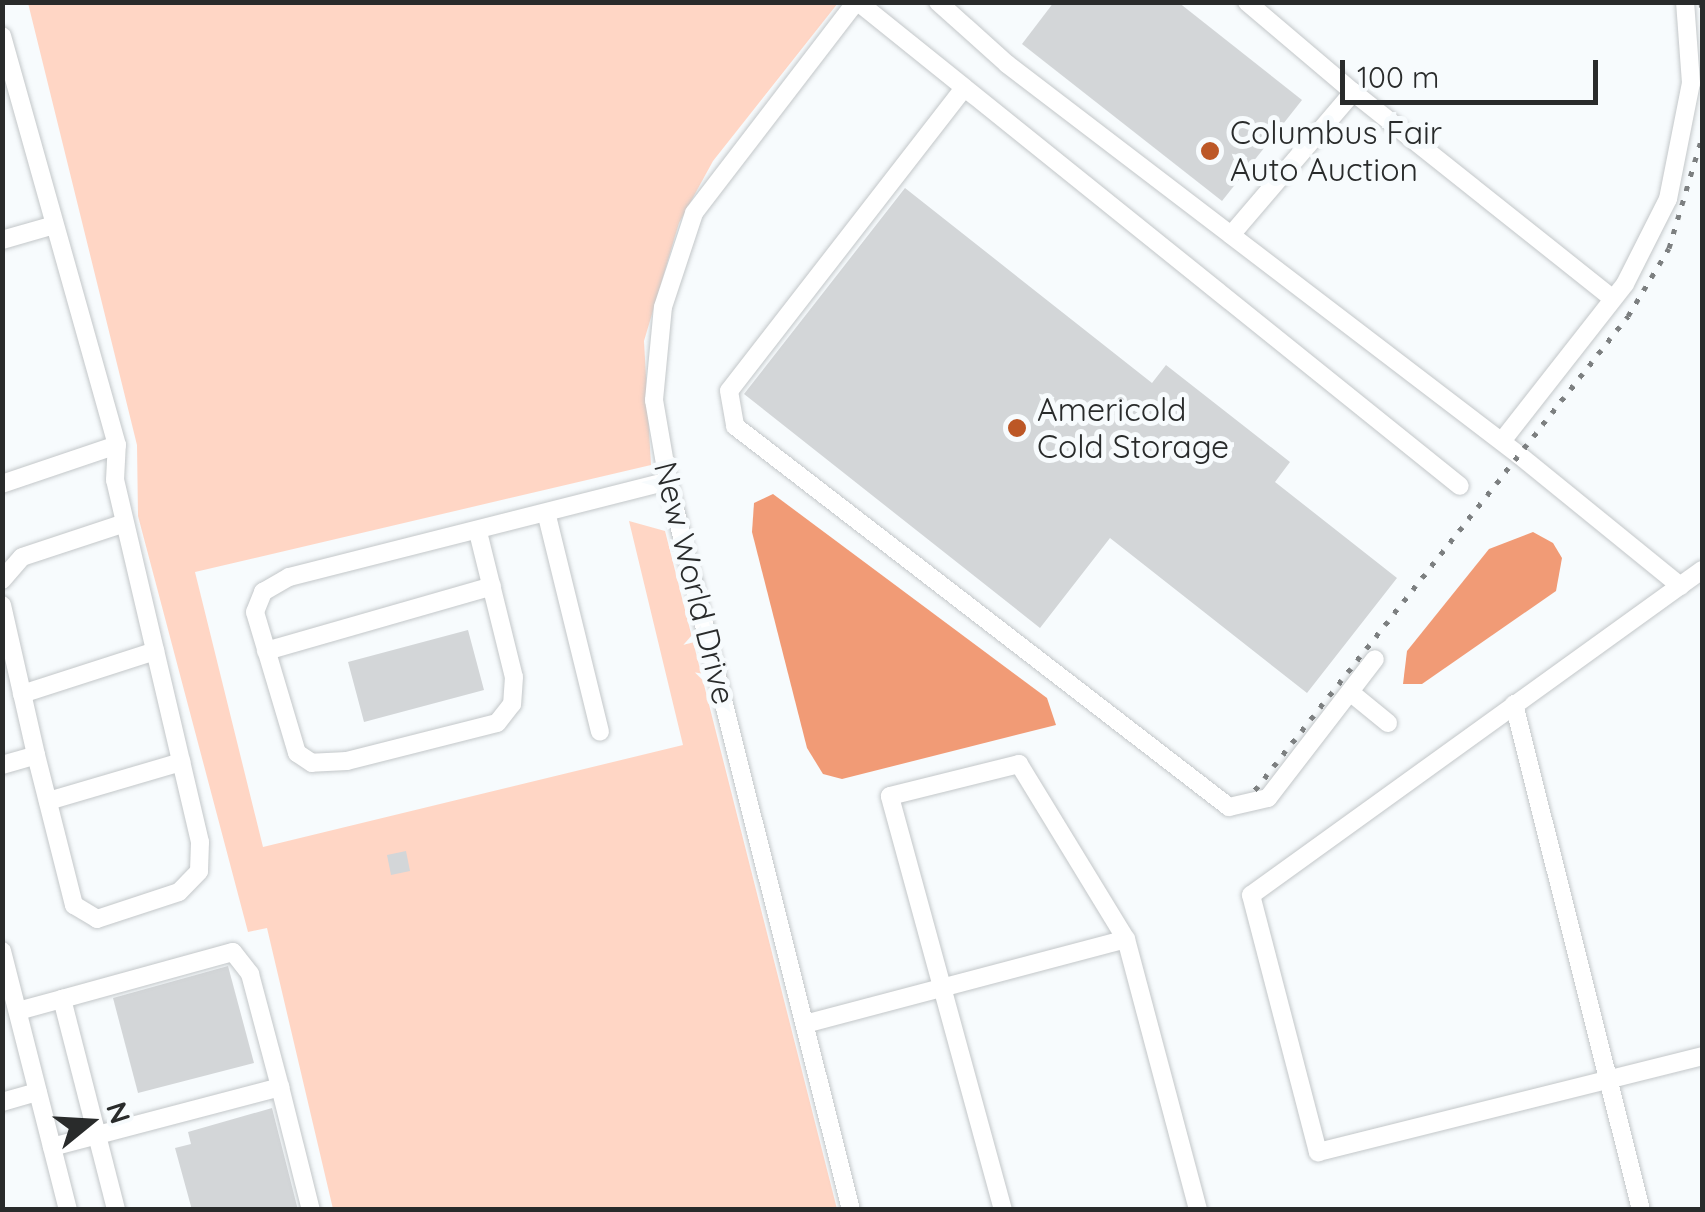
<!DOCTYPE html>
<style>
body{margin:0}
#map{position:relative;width:1705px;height:1212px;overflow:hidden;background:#f7fbfd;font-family:Quicksand,sans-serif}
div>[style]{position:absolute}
.green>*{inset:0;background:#ffd6c5}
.water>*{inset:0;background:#f19b76}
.building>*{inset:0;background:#d3d6d8}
.roads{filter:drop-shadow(0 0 2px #c3c7c9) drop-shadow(0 0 2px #c3c7c9)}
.minor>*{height:18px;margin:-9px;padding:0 9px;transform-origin:9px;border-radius:9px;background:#fff}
.rail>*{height:5px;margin-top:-2.5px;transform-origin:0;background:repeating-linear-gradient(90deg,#7c7f80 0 5px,transparent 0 15px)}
.dots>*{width:28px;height:28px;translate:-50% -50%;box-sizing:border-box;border:5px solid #f7fbfd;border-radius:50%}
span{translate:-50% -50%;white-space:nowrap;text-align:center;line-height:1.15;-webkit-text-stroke:10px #f7fbfd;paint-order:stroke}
.poi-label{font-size:32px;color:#292b2b}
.left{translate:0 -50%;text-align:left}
.street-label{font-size:32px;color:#292b2b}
.frame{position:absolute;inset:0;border:5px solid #292b2b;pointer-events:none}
.north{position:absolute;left:40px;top:1072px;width:100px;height:100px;-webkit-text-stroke:8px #f7fbfd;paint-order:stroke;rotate:72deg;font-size:28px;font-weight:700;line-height:40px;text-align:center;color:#292b2b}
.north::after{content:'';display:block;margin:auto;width:35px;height:45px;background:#292b2b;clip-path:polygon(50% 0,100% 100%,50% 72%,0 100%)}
.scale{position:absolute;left:1340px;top:60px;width:258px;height:45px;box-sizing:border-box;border:5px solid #292b2b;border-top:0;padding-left:12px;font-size:30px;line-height:35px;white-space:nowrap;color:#292b2b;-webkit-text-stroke:8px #f7fbfd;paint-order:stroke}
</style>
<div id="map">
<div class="green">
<i style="clip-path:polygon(28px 3px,838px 3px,713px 161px,679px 223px,644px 341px,651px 465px,195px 572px,263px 847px,683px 745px,629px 521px,665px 531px,837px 1209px,333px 1209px,267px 928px,248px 932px,138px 516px,137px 445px)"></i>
</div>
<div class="water">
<i style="clip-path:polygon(773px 494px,1047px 698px,1056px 725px,842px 779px,823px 774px,807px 748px,752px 532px,754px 503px)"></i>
<i style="clip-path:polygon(1533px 532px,1553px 543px,1562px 558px,1556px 591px,1422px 684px,1403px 684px,1407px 651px,1489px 549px)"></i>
</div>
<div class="building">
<i style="clip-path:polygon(1054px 2px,1178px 2px,1302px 100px,1222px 201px,1022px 44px)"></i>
<i style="clip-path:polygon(905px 188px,1152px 383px,1166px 365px,1290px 462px,1275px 482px,1397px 578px,1307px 693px,1110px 538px,1040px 628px,744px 394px)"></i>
<i style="clip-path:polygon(468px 630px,484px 690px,364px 722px,348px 662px)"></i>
<i style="clip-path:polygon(406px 851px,410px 871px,391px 875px,387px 855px)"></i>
<i style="clip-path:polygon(228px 966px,254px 1063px,138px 1093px,113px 998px)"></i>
<i style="clip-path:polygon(272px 1108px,298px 1210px,192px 1210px,175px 1148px,191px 1144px,188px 1132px)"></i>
</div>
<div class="roads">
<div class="minor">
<i style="left:858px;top:2px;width:772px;rotate:38.8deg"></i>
<i style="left:938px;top:2px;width:93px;rotate:41.9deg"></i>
<i style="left:1007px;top:64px;width:644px;rotate:37.37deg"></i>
<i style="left:1519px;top:455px;width:208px;rotate:39.1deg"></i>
<i style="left:2px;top:36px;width:425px;rotate:74.3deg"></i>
<i style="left:117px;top:445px;width:121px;rotate:161.3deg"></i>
<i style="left:964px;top:88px;width:383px;rotate:127.8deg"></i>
<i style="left:729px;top:391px;width:36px;rotate:80deg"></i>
<i style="left:735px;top:426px;width:624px;rotate:37.64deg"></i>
<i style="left:1229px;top:807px;width:40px;rotate:-13deg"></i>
<i style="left:1268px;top:798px;width:175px;rotate:-52.4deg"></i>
<i style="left:1353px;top:92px;width:332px;rotate:38.5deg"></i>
<i style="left:1231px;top:235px;width:188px;rotate:-49.5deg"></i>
<i style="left:1353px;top:92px;width:139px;rotate:-139.7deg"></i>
<i style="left:2px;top:240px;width:54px;rotate:-16.1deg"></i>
<i style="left:1502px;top:441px;width:199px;rotate:-51.9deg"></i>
<i style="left:1625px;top:284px;width:95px;rotate:-63.2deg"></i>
<i style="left:1668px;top:199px;width:118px;rotate:-78.8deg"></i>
<i style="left:1691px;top:83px;width:81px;rotate:-94.2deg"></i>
<i style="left:547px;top:516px;width:222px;rotate:76.2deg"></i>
<i style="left:478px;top:532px;width:149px;rotate:76.1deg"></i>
<i style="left:514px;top:677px;width:27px;rotate:94deg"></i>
<i style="left:512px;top:704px;width:24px;rotate:128deg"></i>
<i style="left:497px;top:723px;width:155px;rotate:165.8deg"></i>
<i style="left:347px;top:761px;width:35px;rotate:177deg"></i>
<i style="left:312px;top:763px;width:18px;rotate:-146deg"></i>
<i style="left:297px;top:753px;width:147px;rotate:-106.6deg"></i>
<i style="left:255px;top:612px;width:22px;rotate:-68deg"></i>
<i style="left:263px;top:592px;width:30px;rotate:-30deg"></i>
<i style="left:289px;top:577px;width:391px;rotate:-14.2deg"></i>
<i style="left:1702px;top:570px;width:556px;rotate:144.22deg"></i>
<i style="left:1251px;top:895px;width:266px;rotate:75.4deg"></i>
<i style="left:1318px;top:1152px;width:396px;rotate:-14deg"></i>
<i style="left:2px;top:580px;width:30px;rotate:-49deg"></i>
<i style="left:22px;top:557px;width:108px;rotate:-18.3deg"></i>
<i style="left:2px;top:605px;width:154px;rotate:77.2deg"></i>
<i style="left:266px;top:651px;width:235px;rotate:-16deg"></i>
<i style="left:1350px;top:692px;width:49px;rotate:39.2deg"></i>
<i style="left:22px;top:694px;width:140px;rotate:-17.9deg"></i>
<i style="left:1514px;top:704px;width:522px;rotate:75.91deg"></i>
<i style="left:2px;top:765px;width:35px;rotate:-16deg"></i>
<i style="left:36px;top:755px;width:155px;rotate:75.8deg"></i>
<i style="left:74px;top:905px;width:27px;rotate:31deg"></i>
<i style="left:97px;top:919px;width:86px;rotate:-18.2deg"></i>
<i style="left:179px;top:892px;width:29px;rotate:-46deg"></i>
<i style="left:199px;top:871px;width:29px;rotate:-88deg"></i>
<i style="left:200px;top:842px;width:372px;rotate:-103.2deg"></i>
<i style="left:115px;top:480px;width:35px;rotate:-87deg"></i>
<i style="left:48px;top:801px;width:139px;rotate:-16.3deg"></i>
<i style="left:2px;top:951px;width:267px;rotate:75.7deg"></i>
<i style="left:62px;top:999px;width:177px;rotate:-15.4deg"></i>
<i style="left:233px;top:952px;width:28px;rotate:52deg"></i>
<i style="left:250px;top:974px;width:117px;rotate:75.1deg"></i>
<i style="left:18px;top:1011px;width:46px;rotate:-15.3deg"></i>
<i style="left:62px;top:999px;width:218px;rotate:75.6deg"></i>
<i style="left:805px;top:1024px;width:332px;rotate:-14.8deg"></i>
<i style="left:2px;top:1102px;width:37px;rotate:-16deg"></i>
<i style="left:52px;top:1147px;width:236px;rotate:-14.7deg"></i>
<i style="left:280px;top:1087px;width:127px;rotate:75.9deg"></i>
<i style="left:851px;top:1210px;width:752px;rotate:-104.09deg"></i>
<i style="left:668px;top:481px;width:82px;rotate:-99.8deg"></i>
<i style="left:654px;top:400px;width:93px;rotate:-84.5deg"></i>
<i style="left:663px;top:307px;width:99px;rotate:-71.7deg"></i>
<i style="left:694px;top:213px;width:266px;rotate:-52.5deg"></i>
<i style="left:1003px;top:1210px;width:429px;rotate:-105.3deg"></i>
<i style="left:890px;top:796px;width:133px;rotate:-13.9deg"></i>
<i style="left:1019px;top:764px;width:205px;rotate:58.6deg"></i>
<i style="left:1126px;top:939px;width:280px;rotate:75.1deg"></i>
</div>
</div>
<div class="rail">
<i style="left:1701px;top:2px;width:9px;rotate:84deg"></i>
<i style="left:1255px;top:790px;width:603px;rotate:-51.8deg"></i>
<i style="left:1628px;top:316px;width:79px;rotate:-58.9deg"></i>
<i style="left:1669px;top:248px;width:116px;rotate:-73.4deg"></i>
</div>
<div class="dots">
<i style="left:1210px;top:151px;background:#bc5726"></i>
<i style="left:1017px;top:428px;background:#bc5726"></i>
</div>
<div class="poi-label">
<span class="left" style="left:1230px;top:151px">Columbus Fair<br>Auto Auction</span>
<span class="left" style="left:1037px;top:428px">Americold<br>Cold Storage</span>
</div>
<div class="street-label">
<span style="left:695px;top:583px;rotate:76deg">New World Drive</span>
</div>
<div class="frame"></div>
<div class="north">N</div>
<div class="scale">100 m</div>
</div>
